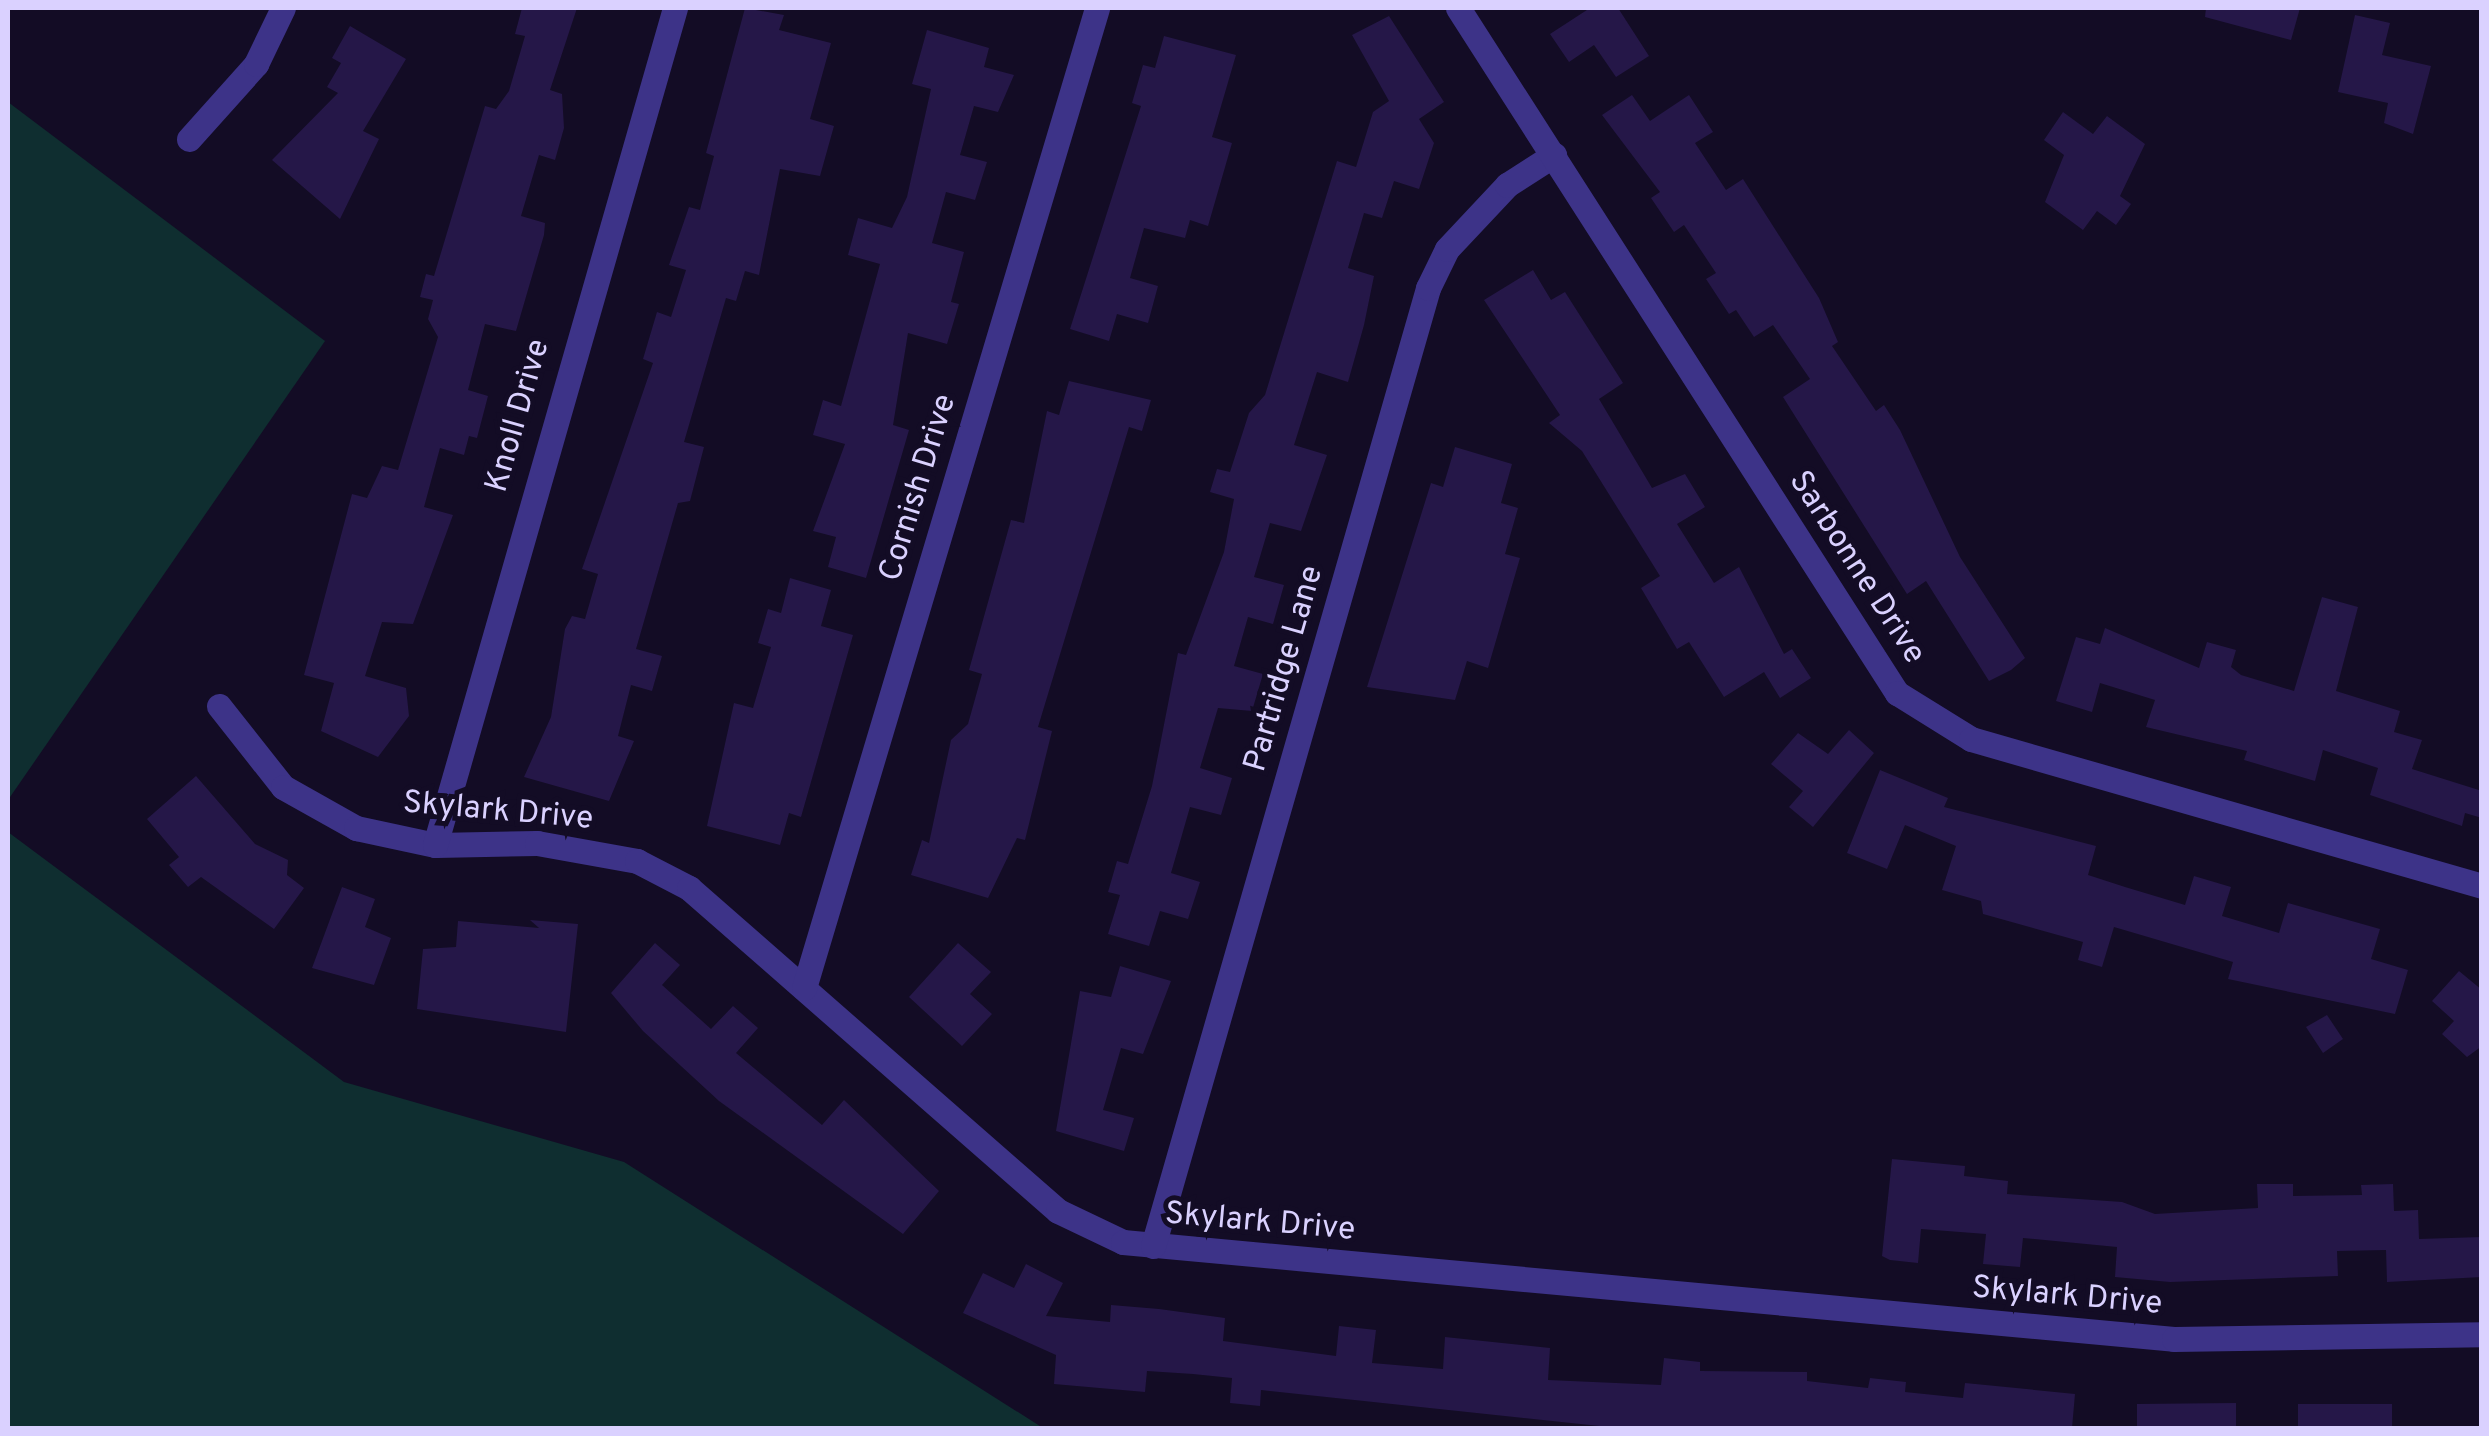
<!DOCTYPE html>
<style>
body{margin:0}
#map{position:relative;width:2489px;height:1436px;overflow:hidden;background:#130c25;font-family:Overpass,sans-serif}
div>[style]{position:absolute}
.green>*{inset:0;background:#0f2e30}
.building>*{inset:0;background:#251748}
.minor>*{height:25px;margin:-12.5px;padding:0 12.5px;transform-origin:12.5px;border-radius:12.5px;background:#3d3388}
.tertiary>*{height:25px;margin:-12.5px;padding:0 12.5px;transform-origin:12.5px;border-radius:12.5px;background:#3d3388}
span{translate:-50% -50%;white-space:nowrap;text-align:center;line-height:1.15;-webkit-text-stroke:10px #130c25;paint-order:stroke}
.street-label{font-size:32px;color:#dad1ff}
.frame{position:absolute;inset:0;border:10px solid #dad1ff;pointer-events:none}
</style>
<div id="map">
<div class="green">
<i style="clip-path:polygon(8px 102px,325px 341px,8px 800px)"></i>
<i style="clip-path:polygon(8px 832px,344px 1082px,624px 1162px,1043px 1428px,8px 1428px)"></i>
</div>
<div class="building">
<i style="clip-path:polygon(522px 8px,577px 8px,550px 90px,562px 94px,564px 128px,555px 160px,539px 155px,521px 216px,545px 223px,544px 235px,516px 331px,485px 324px,468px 390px,488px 396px,477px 438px,469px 436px,464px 455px,440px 448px,424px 507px,453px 515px,413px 624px,382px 622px,365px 676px,406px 688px,409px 716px,378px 757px,321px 731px,334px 683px,304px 675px,352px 494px,367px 498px,382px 466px,398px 470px,438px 337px,428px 319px,433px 300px,420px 297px,426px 274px,434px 276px,485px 106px,496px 109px,509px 91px,525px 36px,515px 34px)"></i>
<i style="clip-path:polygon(745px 8px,784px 15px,779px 30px,831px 43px,810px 119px,834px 126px,820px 176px,780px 169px,759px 275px,745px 271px,736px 301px,726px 298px,684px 442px,704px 447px,690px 501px,678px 503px,636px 649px,662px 656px,652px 691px,631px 685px,618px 736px,634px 741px,609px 801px,524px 777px,551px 717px,565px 629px,572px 616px,585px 619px,598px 574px,582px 569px,653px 363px,643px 359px,657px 312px,671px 317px,686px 270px,669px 265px,689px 207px,700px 210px,714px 156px,706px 153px)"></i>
<i style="clip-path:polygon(1590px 8px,1618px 8px,1649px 56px,1616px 77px,1594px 45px,1569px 62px,1550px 34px)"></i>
<i style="clip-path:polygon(2206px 8px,2300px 8px,2291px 40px,2205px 17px)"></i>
<i style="clip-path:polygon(2355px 15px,2390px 23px,2382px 55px,2431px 66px,2413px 134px,2384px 123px,2388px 103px,2338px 92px)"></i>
<i style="clip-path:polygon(1389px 16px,1444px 102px,1419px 119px,1434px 143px,1419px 189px,1394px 181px,1382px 218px,1364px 213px,1348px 268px,1374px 276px,1364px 325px,1348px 382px,1317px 372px,1294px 445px,1327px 455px,1301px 531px,1270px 523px,1254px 577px,1284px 585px,1273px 624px,1248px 617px,1234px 666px,1263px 674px,1252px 711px,1218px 708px,1200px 768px,1232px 778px,1221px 815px,1190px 807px,1171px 873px,1200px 882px,1188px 919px,1160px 911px,1149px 946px,1108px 934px,1120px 895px,1108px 892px,1117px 861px,1128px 864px,1152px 786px,1178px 653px,1186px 655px,1224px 552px,1234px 499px,1210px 492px,1217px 469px,1230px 472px,1249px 413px,1265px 395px,1337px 161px,1356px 167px,1373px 112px,1389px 101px,1352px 35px)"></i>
<i style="clip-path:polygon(350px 26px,406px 59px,363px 131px,379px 139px,340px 219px,272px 160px,338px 93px,327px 87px,341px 63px,332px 58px)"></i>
<i style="clip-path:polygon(927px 30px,989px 48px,984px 67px,1014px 75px,998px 112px,974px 106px,960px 155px,987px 162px,975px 200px,946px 192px,932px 243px,964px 252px,951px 302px,959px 304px,947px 344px,908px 333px,893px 425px,909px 430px,866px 578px,828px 567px,836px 537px,813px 531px,845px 444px,813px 435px,823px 400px,841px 406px,880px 264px,848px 255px,858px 218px,892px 228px,907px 197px,931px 89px,912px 84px)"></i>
<i style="clip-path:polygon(1164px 36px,1236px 55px,1212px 137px,1232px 143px,1208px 226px,1190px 220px,1185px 238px,1144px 228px,1130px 278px,1158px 286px,1148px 323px,1117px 314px,1109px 341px,1070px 329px,1141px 106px,1132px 103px,1143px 65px,1155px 68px)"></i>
<i style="clip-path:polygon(1632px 95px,1650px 121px,1689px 95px,1713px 132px,1695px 143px,1726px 190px,1743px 179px,1819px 298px,1838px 342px,1832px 346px,1876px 411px,1884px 405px,1900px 430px,1960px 557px,2025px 658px,2011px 670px,1989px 681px,1926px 581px,1907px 594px,1783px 397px,1810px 379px,1773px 325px,1754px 337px,1736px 310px,1729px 314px,1706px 279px,1716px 273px,1684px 225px,1674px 232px,1651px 198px,1660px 192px,1602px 115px)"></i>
<i style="clip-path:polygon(2063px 112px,2093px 134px,2107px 116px,2145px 144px,2120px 196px,2131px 204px,2116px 225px,2097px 211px,2083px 230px,2045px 202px,2064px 155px,2044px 140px)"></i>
<i style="clip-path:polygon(1533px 270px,1551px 300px,1565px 292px,1623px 383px,1599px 399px,1652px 488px,1685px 474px,1705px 507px,1677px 524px,1714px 583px,1739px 567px,1784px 654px,1792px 649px,1811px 678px,1780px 698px,1764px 672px,1724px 697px,1689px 642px,1677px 649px,1641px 588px,1660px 576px,1582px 451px,1549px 423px,1560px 415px,1484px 300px)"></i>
<i style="clip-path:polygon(1069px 381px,1151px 400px,1142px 431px,1129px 427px,1038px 727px,1052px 731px,1025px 840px,1017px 838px,988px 898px,911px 875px,922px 840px,929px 843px,951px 740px,968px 724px,982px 674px,969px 670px,1011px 520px,1024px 523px,1047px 411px,1059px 415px)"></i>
<i style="clip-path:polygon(1455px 447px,1512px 464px,1501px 503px,1518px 508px,1505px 554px,1520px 558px,1488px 668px,1467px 661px,1455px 700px,1367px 687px,1431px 483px,1443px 487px)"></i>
<i style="clip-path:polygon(790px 578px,831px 590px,821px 626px,853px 635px,801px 817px,789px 813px,780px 845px,707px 826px,734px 703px,753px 708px,771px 647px,758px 643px,768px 609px,781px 613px)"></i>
<i style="clip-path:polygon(2322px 597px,2358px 607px,2336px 691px,2400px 711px,2394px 732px,2422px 740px,2412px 769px,2482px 791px,2482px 818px,2465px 813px,2462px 826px,2370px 795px,2378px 768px,2323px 750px,2315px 781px,2244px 760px,2247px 751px,2146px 727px,2155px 700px,2100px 683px,2092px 712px,2056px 701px,2076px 637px,2100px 644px,2105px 628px,2199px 668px,2207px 642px,2236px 650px,2231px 667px,2241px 675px,2294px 691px)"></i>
<i style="clip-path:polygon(1849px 730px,1874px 753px,1813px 827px,1789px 807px,1803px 791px,1771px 764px,1798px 733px,1828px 754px)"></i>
<i style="clip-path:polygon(1880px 770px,1948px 798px,1944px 807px,2096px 846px,2088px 875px,2125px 887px,2185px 905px,2194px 876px,2231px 887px,2222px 916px,2279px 933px,2288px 903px,2380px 929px,2371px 959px,2408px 970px,2395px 1014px,2228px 979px,2233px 962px,2114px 927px,2102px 967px,2078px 960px,2083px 942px,1983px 914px,1981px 901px,1942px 890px,1956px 846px,1905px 825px,1887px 869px,1847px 853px)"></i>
<i style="clip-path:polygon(196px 776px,255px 844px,288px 860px,287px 875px,304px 888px,274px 929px,201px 877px,188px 887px,169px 865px,179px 857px,147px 819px)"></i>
<i style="clip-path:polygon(342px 887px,375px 899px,365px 927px,391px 938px,374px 985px,312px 968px)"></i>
<i style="clip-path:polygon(530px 920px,578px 924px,566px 1032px,417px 1009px,423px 949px,456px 947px,458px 921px,539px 928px)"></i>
<i style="clip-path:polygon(655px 943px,680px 965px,662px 985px,711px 1029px,733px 1006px,758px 1028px,736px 1053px,822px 1125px,844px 1100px,939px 1191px,903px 1234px,719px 1101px,643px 1031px,611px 993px)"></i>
<i style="clip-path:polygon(958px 943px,991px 972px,970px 994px,992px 1014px,962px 1046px,909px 997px)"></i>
<i style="clip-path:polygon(1120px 966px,1171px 981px,1143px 1054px,1121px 1048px,1103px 1110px,1134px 1118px,1124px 1151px,1056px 1131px,1080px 991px,1111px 997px)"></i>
<i style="clip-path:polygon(2459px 971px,2482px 990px,2482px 1046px,2467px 1057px,2442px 1034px,2454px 1021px,2432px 1001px)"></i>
<i style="clip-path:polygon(2327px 1015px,2343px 1039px,2323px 1053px,2306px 1027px)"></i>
<i style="clip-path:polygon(1892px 1159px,1965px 1166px,1964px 1176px,2008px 1181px,2007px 1194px,2122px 1202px,2155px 1214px,2258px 1208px,2257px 1184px,2293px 1184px,2293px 1196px,2362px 1195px,2361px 1185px,2393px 1184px,2394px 1211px,2418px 1210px,2419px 1239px,2482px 1237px,2482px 1277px,2387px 1282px,2386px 1250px,2337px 1251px,2338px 1276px,2170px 1282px,2115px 1277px,2117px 1247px,2023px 1238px,2020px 1267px,1983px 1264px,1986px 1234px,1921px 1229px,1918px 1263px,1890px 1260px,1882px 1256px)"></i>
<i style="clip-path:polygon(1026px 1264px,1063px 1283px,1046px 1316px,1110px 1322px,1111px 1305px,1159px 1309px,1225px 1318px,1223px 1341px,1336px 1356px,1339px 1326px,1376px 1330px,1372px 1363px,1443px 1369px,1445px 1337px,1550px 1348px,1548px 1380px,1661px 1385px,1664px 1358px,1700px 1362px,1700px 1371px,1807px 1372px,1807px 1381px,1868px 1388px,1870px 1378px,1906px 1382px,1905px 1392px,1963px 1398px,1965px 1383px,2006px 1387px,2075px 1394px,2072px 1428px,1618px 1428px,1261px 1390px,1260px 1406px,1230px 1403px,1232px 1378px,1193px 1374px,1147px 1371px,1145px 1392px,1054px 1384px,1056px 1355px,963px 1313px,983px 1273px,1014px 1288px)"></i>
<i style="clip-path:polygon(2236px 1403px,2236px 1428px,2137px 1428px,2137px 1404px)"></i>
<i style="clip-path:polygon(2298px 1404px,2392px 1404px,2392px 1428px,2298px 1428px)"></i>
</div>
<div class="minor">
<i style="left:189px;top:139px;width:101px;rotate:-48.2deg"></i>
<i style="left:256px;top:64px;width:62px;rotate:-64.3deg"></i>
<i style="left:219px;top:706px;width:103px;rotate:51.7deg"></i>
<i style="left:283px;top:787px;width:84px;rotate:29.3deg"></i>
<i style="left:356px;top:828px;width:81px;rotate:12.1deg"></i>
<i style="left:435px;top:845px;width:102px;rotate:-1.1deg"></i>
<i style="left:537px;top:843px;width:102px;rotate:10.2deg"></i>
<i style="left:637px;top:861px;width:59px;rotate:27.4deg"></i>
<i style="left:689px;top:888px;width:490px;rotate:41.2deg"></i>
<i style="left:1058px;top:1211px;width:72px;rotate:25.5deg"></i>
<i style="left:1123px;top:1242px;width:1055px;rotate:5.27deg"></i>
<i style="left:2174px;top:1339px;width:308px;rotate:-0.9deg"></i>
<i style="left:435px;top:845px;width:871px;rotate:-74deg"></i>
<i style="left:804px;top:988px;width:1023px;rotate:-73.35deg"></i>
<i style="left:1153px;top:1246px;width:997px;rotate:-73.98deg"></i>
<i style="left:1428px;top:288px;width:43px;rotate:-64deg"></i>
<i style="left:1447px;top:249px;width:88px;rotate:-46.8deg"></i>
<i style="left:1507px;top:185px;width:56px;rotate:-32.6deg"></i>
</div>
<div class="tertiary">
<i style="left:1458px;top:8px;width:814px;rotate:57.35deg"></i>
<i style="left:1897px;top:693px;width:87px;rotate:31.9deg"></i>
<i style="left:1971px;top:739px;width:532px;rotate:16.05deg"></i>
</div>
<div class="street-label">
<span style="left:519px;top:416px;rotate:-74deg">Knoll Drive</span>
<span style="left:919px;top:488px;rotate:-73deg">Cornish Drive</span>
<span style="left:1856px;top:568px;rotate:57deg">Sarbonne Drive</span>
<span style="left:1285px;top:669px;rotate:-74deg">Partridge Lane</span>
<span style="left:498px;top:812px;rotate:5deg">Skylark Drive</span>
<span style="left:1260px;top:1223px;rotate:5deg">Skylark Drive</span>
<span style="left:2067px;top:1297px;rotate:5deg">Skylark Drive</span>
</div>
<div class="frame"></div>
</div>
